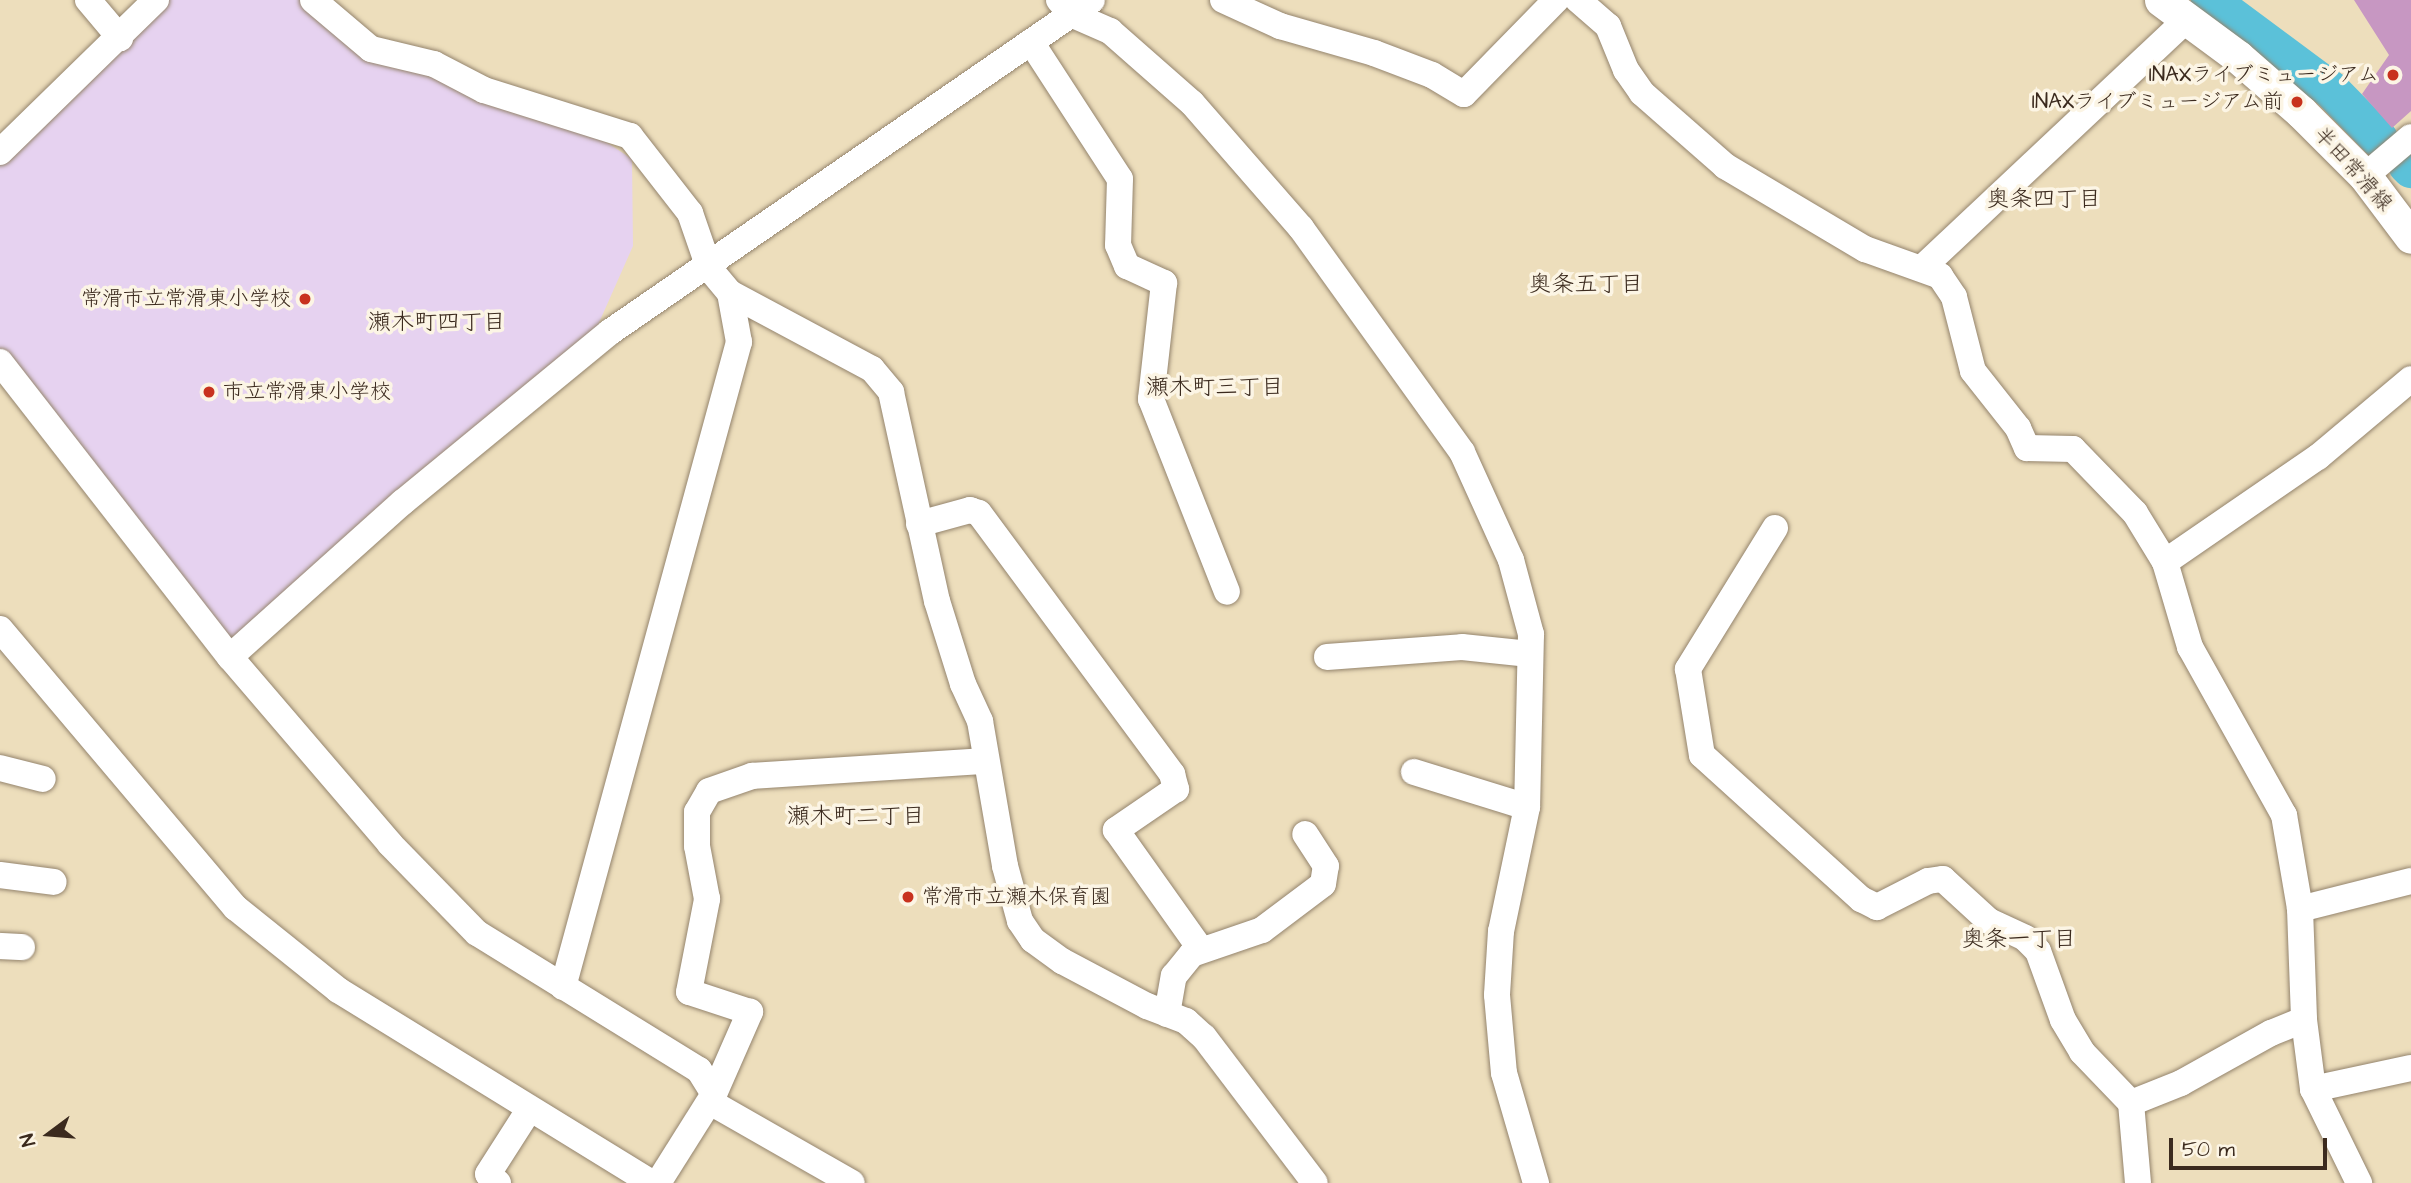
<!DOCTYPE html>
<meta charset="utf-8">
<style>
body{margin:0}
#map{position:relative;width:2411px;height:1183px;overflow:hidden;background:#eddebc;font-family:"Architects Daughter","Klee One",sans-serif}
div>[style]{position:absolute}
.built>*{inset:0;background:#e6d2f0}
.river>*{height:38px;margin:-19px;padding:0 19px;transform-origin:19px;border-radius:19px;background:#5bc1d9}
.building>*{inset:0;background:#c797c2}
.roads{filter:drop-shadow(0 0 2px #94846d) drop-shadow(0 0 2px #94846d)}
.minor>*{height:26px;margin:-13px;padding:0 13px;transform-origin:13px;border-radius:13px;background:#fff}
.major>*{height:33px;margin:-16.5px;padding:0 16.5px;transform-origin:16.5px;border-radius:16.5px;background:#fff}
.dots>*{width:19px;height:19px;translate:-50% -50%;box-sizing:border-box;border:4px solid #fcf5e5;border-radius:50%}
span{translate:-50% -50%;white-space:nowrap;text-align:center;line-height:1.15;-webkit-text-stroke:7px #fcf5e5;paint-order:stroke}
.poi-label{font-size:21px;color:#3b2a1e}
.right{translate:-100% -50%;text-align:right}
.left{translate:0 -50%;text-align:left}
.street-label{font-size:21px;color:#3b2a1e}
.neighbourhood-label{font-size:23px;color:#3b2a1e}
.north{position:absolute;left:14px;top:1099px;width:70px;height:70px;-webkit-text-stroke:5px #fcf5e5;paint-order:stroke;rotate:254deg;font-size:19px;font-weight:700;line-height:28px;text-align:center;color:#3b2a1e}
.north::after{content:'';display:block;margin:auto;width:24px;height:32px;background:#3b2a1e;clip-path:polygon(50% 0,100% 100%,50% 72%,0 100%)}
.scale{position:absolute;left:2169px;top:1138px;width:158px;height:32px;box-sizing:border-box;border:4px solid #3b2a1e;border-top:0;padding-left:9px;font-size:21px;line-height:24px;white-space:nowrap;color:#3b2a1e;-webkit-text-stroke:5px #fcf5e5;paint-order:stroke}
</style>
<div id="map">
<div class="built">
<i style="clip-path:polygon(152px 0,313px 0,358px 43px,559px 111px,632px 159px,633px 246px,586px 352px,230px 657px,0 362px,0 152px)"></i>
</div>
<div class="river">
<i style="left:2210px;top:0;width:151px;rotate:36.6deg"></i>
<i style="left:2331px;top:90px;width:69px;rotate:45.6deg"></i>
<i style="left:2407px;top:165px;width:6px;rotate:45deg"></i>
</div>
<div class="building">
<i style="clip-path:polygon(2354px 0,2411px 0,2411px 111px,2392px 128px,2362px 94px,2389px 55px)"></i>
</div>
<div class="roads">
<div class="minor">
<i style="left:88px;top:0;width:50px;rotate:49.9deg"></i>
<i style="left:313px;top:0;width:76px;rotate:40.2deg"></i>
<i style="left:371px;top:49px;width:65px;rotate:13.4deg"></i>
<i style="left:434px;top:64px;width:56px;rotate:27.5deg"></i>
<i style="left:484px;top:90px;width:153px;rotate:17.5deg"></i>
<i style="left:630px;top:136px;width:98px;rotate:52.1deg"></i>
<i style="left:690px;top:213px;width:58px;rotate:70.9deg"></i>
<i style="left:709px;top:268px;width:33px;rotate:50deg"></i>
<i style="left:730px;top:293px;width:161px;rotate:28.2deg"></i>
<i style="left:872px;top:369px;width:30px;rotate:50deg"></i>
<i style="left:891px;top:392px;width:214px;rotate:77.6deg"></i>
<i style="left:937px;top:601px;width:87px;rotate:72.6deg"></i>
<i style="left:963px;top:684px;width:41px;rotate:65.3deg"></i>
<i style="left:980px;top:721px;width:147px;rotate:80.2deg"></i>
<i style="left:1005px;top:866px;width:57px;rotate:74.7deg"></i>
<i style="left:1020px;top:921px;width:23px;rotate:56deg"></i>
<i style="left:1033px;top:940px;width:36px;rotate:36deg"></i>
<i style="left:1062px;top:961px;width:96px;rotate:27.9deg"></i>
<i style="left:1147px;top:1006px;width:42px;rotate:21deg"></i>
<i style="left:1186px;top:1021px;width:24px;rotate:42deg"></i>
<i style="left:1204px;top:1037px;width:183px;rotate:52.8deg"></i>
<i style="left:1059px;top:0;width:18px;rotate:49deg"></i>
<i style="left:1071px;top:14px;width:43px;rotate:23.6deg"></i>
<i style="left:1110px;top:31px;width:109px;rotate:41.3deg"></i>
<i style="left:1192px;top:103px;width:166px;rotate:48.9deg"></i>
<i style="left:1301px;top:228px;width:276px;rotate:54.3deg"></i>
<i style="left:1462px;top:452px;width:119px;rotate:65.6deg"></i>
<i style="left:1511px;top:560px;width:77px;rotate:74.9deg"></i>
<i style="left:1531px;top:634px;width:173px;rotate:91.3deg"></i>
<i style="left:1527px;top:807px;width:127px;rotate:101.8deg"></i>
<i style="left:1501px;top:931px;width:64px;rotate:93.6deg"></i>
<i style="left:1497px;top:995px;width:78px;rotate:84.9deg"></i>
<i style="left:1504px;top:1073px;width:115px;rotate:73.8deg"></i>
<i style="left:1223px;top:0;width:63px;rotate:24.5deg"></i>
<i style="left:1280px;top:26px;width:98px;rotate:16deg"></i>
<i style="left:1374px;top:53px;width:62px;rotate:20.8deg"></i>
<i style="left:1432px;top:75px;width:37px;rotate:31deg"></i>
<i style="left:1464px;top:94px;width:132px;rotate:-45.6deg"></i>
<i style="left:1578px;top:0;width:40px;rotate:41deg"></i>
<i style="left:1608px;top:26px;width:48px;rotate:67.8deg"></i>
<i style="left:1626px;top:70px;width:28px;rotate:55deg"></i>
<i style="left:1642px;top:93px;width:111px;rotate:41.3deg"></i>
<i style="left:1725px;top:166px;width:163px;rotate:30.7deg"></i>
<i style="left:1865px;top:249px;width:80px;rotate:19.8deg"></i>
<i style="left:1940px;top:276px;width:25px;rotate:56deg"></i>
<i style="left:1954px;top:297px;width:76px;rotate:75.6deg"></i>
<i style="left:1973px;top:371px;width:73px;rotate:51.7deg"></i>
<i style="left:2018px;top:428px;width:22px;rotate:66deg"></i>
<i style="left:2027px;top:448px;width:46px;rotate:1.2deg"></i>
<i style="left:2073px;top:449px;width:89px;rotate:45.9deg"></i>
<i style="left:2135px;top:513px;width:57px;rotate:58.5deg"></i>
<i style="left:2165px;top:562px;width:89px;rotate:73.6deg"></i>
<i style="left:2190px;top:647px;width:193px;rotate:60.8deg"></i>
<i style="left:2284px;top:815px;width:95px;rotate:80.3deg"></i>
<i style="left:2300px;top:909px;width:111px;rotate:87.9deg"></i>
<i style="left:2304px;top:1020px;width:70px;rotate:82.6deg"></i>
<i style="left:2313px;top:1089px;width:105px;rotate:63.9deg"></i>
<i style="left:1031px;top:42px;width:163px;rotate:57deg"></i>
<i style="left:1120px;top:179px;width:66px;rotate:91.7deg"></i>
<i style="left:1118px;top:245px;width:23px;rotate:67deg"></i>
<i style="left:1127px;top:266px;width:41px;rotate:24.7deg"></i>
<i style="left:1164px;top:283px;width:117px;rotate:96.4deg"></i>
<i style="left:1151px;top:399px;width:207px;rotate:68.5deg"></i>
<i style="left:0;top:152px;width:218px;rotate:-44.3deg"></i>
<i style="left:2365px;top:176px;width:60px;rotate:-40.3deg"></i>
<i style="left:1923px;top:267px;width:364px;rotate:-43.2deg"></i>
<i style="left:0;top:362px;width:374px;rotate:52.1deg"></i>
<i style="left:230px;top:657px;width:246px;rotate:49.4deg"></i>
<i style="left:390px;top:844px;width:124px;rotate:45.7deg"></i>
<i style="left:477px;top:933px;width:261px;rotate:31.7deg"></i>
<i style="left:699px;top:1070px;width:28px;rotate:58deg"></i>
<i style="left:714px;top:1094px;width:105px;rotate:122.2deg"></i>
<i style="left:919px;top:524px;width:53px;rotate:-15.4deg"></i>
<i style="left:970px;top:510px;width:9px;rotate:18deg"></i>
<i style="left:979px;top:513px;width:325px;rotate:53.5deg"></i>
<i style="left:1172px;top:774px;width:16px;rotate:75deg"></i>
<i style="left:1176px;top:789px;width:73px;rotate:145.7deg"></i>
<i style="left:1116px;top:830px;width:145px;rotate:54.6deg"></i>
<i style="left:1775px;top:528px;width:166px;rotate:121.7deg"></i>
<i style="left:1688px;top:669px;width:87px;rotate:80.8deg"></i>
<i style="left:1702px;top:755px;width:215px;rotate:42.2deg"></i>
<i style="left:1861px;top:899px;width:18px;rotate:27deg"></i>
<i style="left:1877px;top:907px;width:57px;rotate:-27deg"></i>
<i style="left:1928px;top:881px;width:15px;rotate:-8deg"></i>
<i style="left:1943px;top:879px;width:62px;rotate:42.4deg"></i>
<i style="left:1989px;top:921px;width:40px;rotate:25deg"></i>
<i style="left:2025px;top:938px;width:18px;rotate:45deg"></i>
<i style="left:2038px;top:951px;width:73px;rotate:70.1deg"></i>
<i style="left:2063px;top:1020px;width:37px;rotate:59deg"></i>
<i style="left:2082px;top:1052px;width:71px;rotate:46.1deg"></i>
<i style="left:2131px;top:1103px;width:80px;rotate:85deg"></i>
<i style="left:2165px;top:562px;width:186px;rotate:-34.5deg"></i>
<i style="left:2318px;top:457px;width:121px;rotate:-40deg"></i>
<i style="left:0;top:629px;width:365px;rotate:49.8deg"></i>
<i style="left:236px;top:908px;width:131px;rotate:38.8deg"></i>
<i style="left:338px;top:990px;width:369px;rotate:31.6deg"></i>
<i style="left:230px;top:657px;width:232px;rotate:-41.9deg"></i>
<i style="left:403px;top:502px;width:268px;rotate:-39.4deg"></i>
<i style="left:610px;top:332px;width:585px;rotate:-34.56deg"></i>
<i style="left:1327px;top:657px;width:135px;rotate:-4.2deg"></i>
<i style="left:1462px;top:647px;width:68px;rotate:5.9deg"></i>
<i style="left:0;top:768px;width:44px;rotate:14.3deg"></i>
<i style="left:1414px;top:772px;width:118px;rotate:17.2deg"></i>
<i style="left:0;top:875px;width:54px;rotate:7.4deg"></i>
<i style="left:2300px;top:909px;width:114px;rotate:-14.2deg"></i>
<i style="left:0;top:946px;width:22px;rotate:3deg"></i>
<i style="left:563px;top:987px;width:669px;rotate:-74.74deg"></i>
<i style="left:739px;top:342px;width:50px;rotate:-100.4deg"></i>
<i style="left:1167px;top:1014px;width:39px;rotate:-80deg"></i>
<i style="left:1174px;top:976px;width:28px;rotate:-51deg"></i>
<i style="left:1192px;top:954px;width:74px;rotate:-18.9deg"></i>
<i style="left:1262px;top:930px;width:76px;rotate:-37deg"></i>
<i style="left:1323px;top:884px;width:18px;rotate:-81deg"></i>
<i style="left:1326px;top:866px;width:38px;rotate:-123deg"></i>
<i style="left:2313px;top:1089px;width:100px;rotate:-12.1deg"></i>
<i style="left:714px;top:1094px;width:90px;rotate:-66.3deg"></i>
<i style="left:750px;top:1012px;width:64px;rotate:-161.8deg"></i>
<i style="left:689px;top:992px;width:95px;rotate:-79deg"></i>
<i style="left:707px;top:899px;width:54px;rotate:-100.7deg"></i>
<i style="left:697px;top:846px;width:34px;rotate:-90deg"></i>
<i style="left:697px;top:812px;width:24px;rotate:-60deg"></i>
<i style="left:709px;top:791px;width:46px;rotate:-19.2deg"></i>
<i style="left:752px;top:776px;width:233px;rotate:-3.7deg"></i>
<i style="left:710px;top:1102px;width:163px;rotate:29.7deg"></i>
<i style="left:2131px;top:1103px;width:54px;rotate:-21.8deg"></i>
<i style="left:2181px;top:1083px;width:103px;rotate:-29.1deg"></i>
<i style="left:2271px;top:1033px;width:35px;rotate:-22deg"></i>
<i style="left:498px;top:1183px;width:13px;rotate:-138deg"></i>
<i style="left:488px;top:1174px;width:76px;rotate:-57.4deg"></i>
</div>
<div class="major">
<i style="left:2161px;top:0;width:96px;rotate:36.5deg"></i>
<i style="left:2238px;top:57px;width:84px;rotate:41.1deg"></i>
<i style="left:2301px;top:112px;width:91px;rotate:45deg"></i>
<i style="left:2365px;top:176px;width:76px;rotate:53deg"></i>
</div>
</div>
<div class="dots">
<i style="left:2393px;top:75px;background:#c8321e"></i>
<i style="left:2297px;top:102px;background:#c8321e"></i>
<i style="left:305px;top:299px;background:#c8321e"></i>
<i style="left:209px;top:392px;background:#c8321e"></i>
<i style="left:908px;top:897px;background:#c8321e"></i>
</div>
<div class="poi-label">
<span class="right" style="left:2379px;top:75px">INAXライブミュージアム</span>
<span class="right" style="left:2283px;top:102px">INAXライブミュージアム前</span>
<span class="right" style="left:291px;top:299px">常滑市立常滑東小学校</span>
<span class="left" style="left:223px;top:392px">市立常滑東小学校</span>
<span class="left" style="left:922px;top:897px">常滑市立瀬木保育園</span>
</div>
<div class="street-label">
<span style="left:2353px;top:169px;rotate:48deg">半田常滑線</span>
</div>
<div class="neighbourhood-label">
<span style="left:2044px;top:199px">奥条四丁目</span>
<span style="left:1586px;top:284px">奥条五丁目</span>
<span style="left:437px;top:322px">瀬木町四丁目</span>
<span style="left:1215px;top:387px">瀬木町三丁目</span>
<span style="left:856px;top:816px">瀬木町二丁目</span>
<span style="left:2019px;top:939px">奥条一丁目</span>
</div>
<div class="north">N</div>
<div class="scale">50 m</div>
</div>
